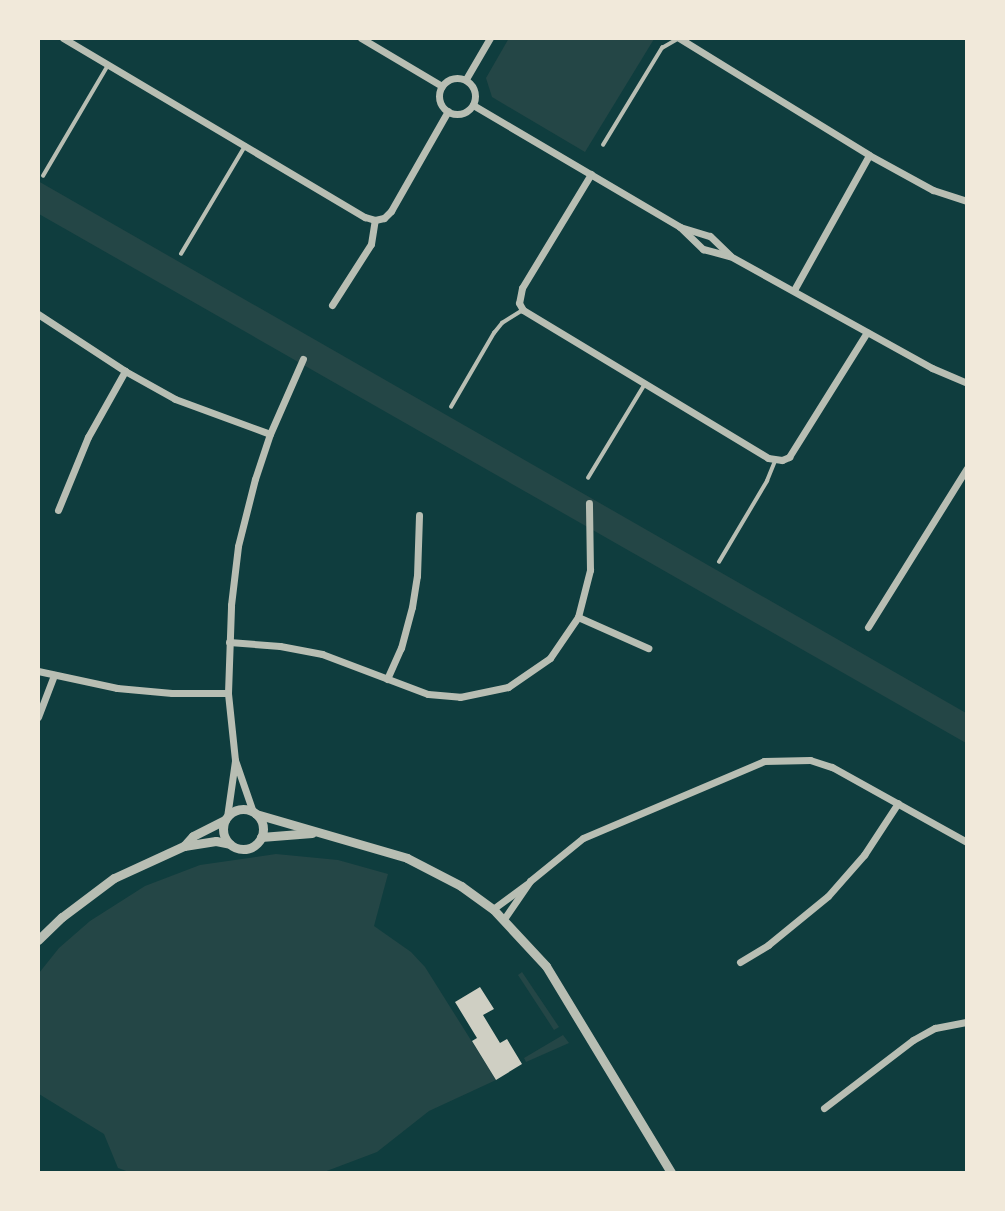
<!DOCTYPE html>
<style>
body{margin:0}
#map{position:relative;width:1005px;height:1211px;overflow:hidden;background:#0f3d3e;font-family:"Libre Baskerville",serif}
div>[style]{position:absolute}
.green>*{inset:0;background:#244646}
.building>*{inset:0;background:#cfcfc3}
.service>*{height:3.5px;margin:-1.75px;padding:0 1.75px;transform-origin:1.75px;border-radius:1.75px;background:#b8beb3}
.minor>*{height:7px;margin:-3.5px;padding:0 3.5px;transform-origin:3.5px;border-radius:3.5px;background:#b8beb3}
.minor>.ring{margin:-3.5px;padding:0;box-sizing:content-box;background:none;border:7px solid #b8beb3;border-radius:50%}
.tertiary>*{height:9px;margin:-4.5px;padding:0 4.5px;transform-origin:4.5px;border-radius:4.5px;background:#b8beb3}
.tertiary>.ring{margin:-4.5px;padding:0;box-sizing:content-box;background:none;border:9px solid #b8beb3;border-radius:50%}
span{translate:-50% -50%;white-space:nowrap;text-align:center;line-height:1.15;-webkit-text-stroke:5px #f1e9da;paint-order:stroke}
.frame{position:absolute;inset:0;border:40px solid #f1e9da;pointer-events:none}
</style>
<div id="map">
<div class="green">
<i style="clip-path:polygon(509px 38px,654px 38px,654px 39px,585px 152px,492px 97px,486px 78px)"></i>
<i style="clip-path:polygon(38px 181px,966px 713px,966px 743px,39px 214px)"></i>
<i style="clip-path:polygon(276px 854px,338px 860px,388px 874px,374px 926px,411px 952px,425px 967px,496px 1080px,429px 1111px,377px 1152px,324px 1172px,129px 1172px,118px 1168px,104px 1134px,39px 1094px,39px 973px,59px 948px,90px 921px,145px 886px,200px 865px)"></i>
<i style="clip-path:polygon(522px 972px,559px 1027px,554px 1030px,518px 975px)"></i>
<i style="clip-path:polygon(563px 1035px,569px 1043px,526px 1062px,524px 1058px)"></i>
</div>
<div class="building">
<i style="clip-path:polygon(480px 987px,494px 1009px,483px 1015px,500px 1043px,507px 1039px,522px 1064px,496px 1080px,472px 1041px,477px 1038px,455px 1002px)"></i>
</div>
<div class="service">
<i style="left:603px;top:145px;width:114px;rotate:-58.7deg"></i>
<i style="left:662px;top:48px;width:20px;rotate:-30deg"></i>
<i style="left:43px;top:176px;width:129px;rotate:-59.6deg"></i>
<i style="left:181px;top:254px;width:126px;rotate:-59.3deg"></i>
<i style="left:451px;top:407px;width:86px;rotate:-59.8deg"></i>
<i style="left:494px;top:333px;width:13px;rotate:-51deg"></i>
<i style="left:502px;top:323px;width:25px;rotate:-32deg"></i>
<i style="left:588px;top:478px;width:110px;rotate:-58.8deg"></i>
<i style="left:719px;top:562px;width:94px;rotate:-59.3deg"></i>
<i style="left:767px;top:481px;width:22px;rotate:-68deg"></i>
</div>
<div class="minor">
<i style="left:63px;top:38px;width:351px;rotate:30.7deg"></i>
<i style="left:365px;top:217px;width:10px;rotate:17deg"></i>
<i style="left:375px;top:220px;width:9px;rotate:-13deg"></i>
<i style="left:384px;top:218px;width:10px;rotate:-45deg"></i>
<i style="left:391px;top:211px;width:115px;rotate:-60.3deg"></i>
<i style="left:361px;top:38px;width:94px;rotate:30.7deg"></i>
<i style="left:679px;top:38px;width:223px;rotate:31.6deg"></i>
<i style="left:869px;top:155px;width:73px;rotate:28.7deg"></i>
<i style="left:933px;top:190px;width:36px;rotate:18deg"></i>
<i class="ring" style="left:439px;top:78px;width:29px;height:29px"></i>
<i style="left:466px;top:79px;width:48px;rotate:-59.7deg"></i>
<i style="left:473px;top:105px;width:240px;rotate:30.5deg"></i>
<i style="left:680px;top:227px;width:31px;rotate:17deg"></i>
<i style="left:710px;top:236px;width:28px;rotate:44deg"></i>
<i style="left:591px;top:174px;width:133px;rotate:121.2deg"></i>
<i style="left:522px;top:288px;width:15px;rotate:101deg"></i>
<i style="left:519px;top:303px;width:8px;rotate:60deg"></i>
<i style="left:523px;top:310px;width:286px;rotate:31.1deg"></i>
<i style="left:768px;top:458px;width:14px;rotate:8deg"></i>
<i style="left:782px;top:460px;width:8px;rotate:-23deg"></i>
<i style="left:789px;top:457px;width:147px;rotate:-58deg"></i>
<i style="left:680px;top:227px;width:32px;rotate:44deg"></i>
<i style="left:703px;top:249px;width:28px;rotate:15deg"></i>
<i style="left:730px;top:256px;width:231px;rotate:29deg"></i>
<i style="left:932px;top:368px;width:38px;rotate:23deg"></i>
<i style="left:794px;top:290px;width:154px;rotate:-60.9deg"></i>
<i style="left:332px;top:305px;width:72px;rotate:-57.4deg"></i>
<i style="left:371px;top:244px;width:24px;rotate:-81deg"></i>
<i style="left:38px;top:314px;width:104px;rotate:33.2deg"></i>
<i style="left:125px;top:371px;width:57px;rotate:29.2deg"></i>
<i style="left:175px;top:399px;width:101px;rotate:20.2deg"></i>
<i style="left:58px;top:510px;width:79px;rotate:-67.7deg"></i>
<i style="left:88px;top:437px;width:76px;rotate:-60.7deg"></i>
<i style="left:578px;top:617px;width:77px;rotate:23.9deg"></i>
<i style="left:868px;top:627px;width:187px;rotate:-58.1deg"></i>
<i style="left:229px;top:642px;width:51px;rotate:4.5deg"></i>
<i style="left:280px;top:646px;width:43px;rotate:10.8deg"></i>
<i style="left:322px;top:654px;width:113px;rotate:20.7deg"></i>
<i style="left:428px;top:694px;width:32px;rotate:5deg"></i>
<i style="left:460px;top:697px;width:49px;rotate:-11.8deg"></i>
<i style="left:508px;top:687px;width:51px;rotate:-34.6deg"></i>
<i style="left:550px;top:658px;width:50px;rotate:-55.7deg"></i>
<i style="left:578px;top:617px;width:49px;rotate:-75.7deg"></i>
<i style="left:590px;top:570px;width:67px;rotate:-90.9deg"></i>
<i style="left:38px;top:671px;width:81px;rotate:12.1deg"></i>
<i style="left:117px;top:688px;width:55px;rotate:5.2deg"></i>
<i style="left:172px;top:693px;width:56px"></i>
<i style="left:387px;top:679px;width:34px;rotate:-66deg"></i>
<i style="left:401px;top:648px;width:42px;rotate:-75deg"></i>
<i style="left:412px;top:607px;width:31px;rotate:-81deg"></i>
<i style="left:417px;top:576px;width:61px;rotate:-88.1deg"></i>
<i style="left:38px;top:717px;width:45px;rotate:-69.1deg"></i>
<i style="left:253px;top:812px;width:55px;rotate:-109.1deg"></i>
<i style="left:235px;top:760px;width:67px;rotate:-96deg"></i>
<i style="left:228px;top:693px;width:88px;rotate:-88deg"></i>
<i style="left:231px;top:605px;width:59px;rotate:-83.2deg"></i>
<i style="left:238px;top:546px;width:69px;rotate:-75.8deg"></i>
<i style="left:255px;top:479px;width:47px;rotate:-71.6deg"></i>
<i style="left:270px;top:434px;width:82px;rotate:-66.3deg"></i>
<i style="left:227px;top:817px;width:57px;rotate:-81.9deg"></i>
<i style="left:493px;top:909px;width:42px;rotate:-36.3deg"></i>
<i style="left:504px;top:919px;width:46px;rotate:-55.6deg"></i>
<i style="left:530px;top:881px;width:68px;rotate:-39.1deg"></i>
<i style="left:583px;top:838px;width:197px;rotate:-23deg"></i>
<i style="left:764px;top:761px;width:46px;rotate:-1.2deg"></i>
<i style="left:810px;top:760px;width:23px;rotate:18deg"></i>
<i style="left:832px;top:767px;width:154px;rotate:29.1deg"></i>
<i style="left:740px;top:962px;width:33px;rotate:-31deg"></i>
<i style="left:768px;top:945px;width:77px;rotate:-39.2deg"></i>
<i style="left:828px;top:896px;width:55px;rotate:-48.7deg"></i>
<i style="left:864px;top:855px;width:62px;rotate:-56.8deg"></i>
<i style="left:824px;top:1108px;width:112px;rotate:-37.4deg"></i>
<i style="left:913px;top:1040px;width:25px;rotate:-29deg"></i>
<i style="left:935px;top:1028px;width:33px;rotate:-11deg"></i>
</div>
<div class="tertiary">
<i class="ring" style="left:223px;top:809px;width:31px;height:31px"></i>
<i style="left:256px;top:814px;width:157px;rotate:16.2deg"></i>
<i style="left:407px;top:858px;width:61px;rotate:27.4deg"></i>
<i style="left:461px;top:886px;width:39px;rotate:36deg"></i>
<i style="left:493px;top:909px;width:78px;rotate:47.1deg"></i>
<i style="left:546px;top:966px;width:241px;rotate:58.8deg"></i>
<i style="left:261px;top:837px;width:51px;rotate:-4.5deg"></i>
<i style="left:184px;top:846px;width:32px;rotate:-9deg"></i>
<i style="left:216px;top:841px;width:14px;rotate:12deg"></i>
<i style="left:38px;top:940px;width:33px;rotate:-44deg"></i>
<i style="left:62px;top:917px;width:65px;rotate:-36.9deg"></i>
<i style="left:114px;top:878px;width:77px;rotate:-24.6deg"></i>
<i style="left:184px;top:846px;width:13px;rotate:-48deg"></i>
<i style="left:193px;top:836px;width:36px;rotate:-27deg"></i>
</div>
<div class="frame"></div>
</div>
